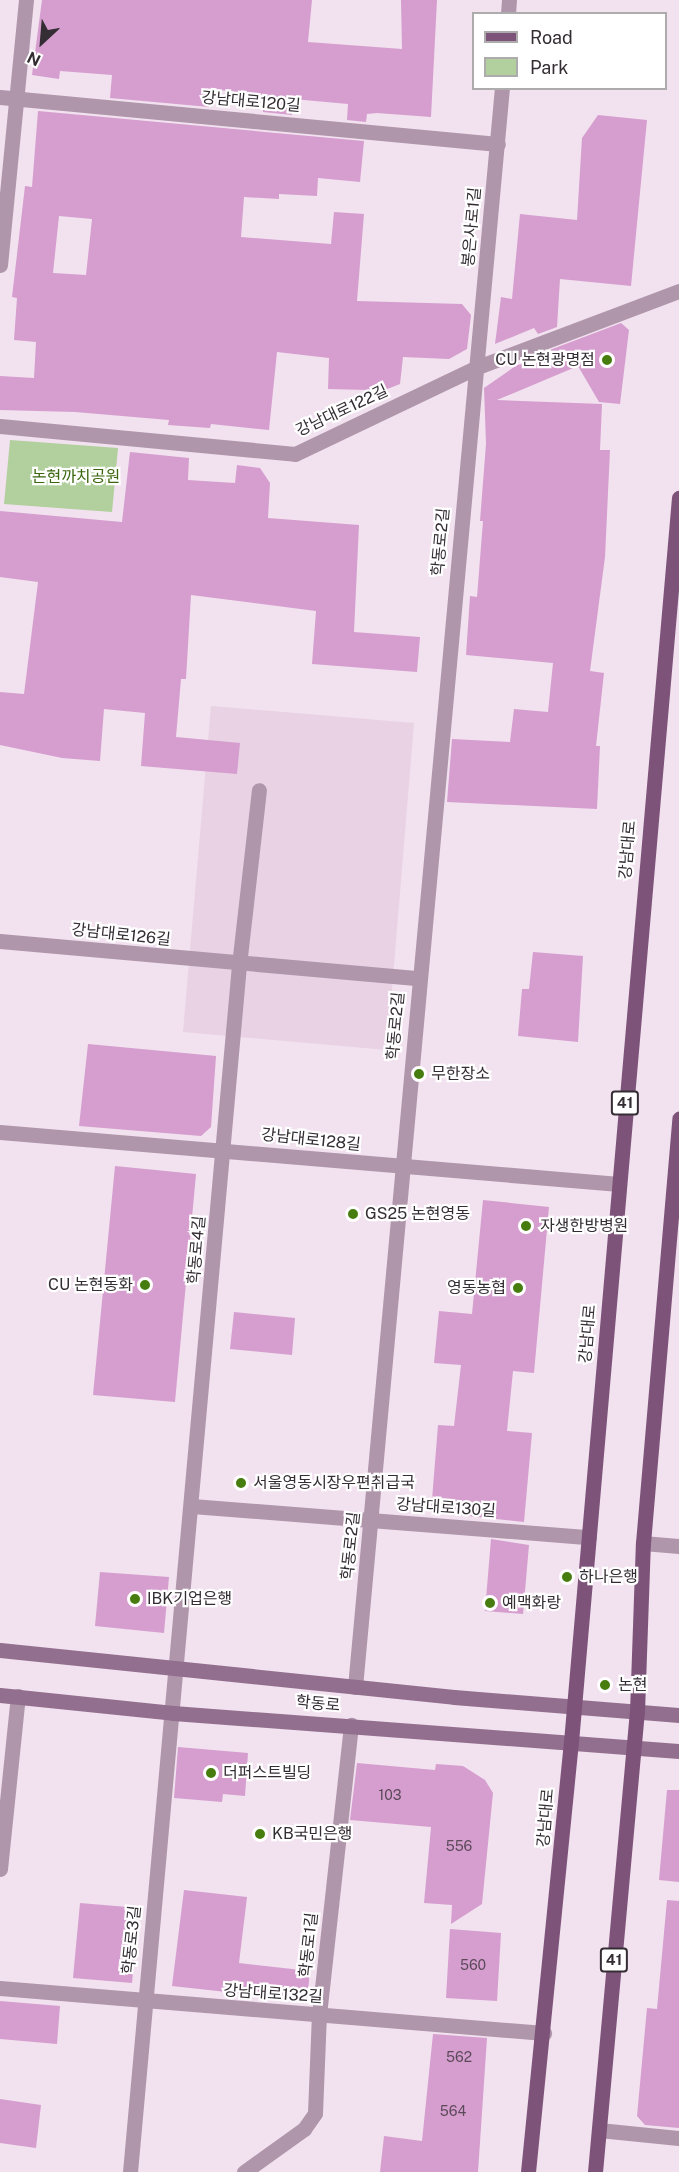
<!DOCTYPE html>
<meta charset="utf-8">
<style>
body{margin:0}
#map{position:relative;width:679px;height:2172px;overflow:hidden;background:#f2e1ef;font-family:"Public Sans","Noto Sans KR",sans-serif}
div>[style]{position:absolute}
.built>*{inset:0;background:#e8d2e4}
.green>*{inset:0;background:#b1d09e}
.building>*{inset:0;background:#d59ecf}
.street>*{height:15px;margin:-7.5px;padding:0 7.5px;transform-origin:7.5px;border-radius:7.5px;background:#af96ab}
.secondary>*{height:15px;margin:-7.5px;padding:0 7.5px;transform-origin:7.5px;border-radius:7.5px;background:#926f8e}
.primary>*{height:15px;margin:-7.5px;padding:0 7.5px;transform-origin:7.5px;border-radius:7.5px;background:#7d5379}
.dots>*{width:16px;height:16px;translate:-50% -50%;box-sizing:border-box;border:3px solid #fff;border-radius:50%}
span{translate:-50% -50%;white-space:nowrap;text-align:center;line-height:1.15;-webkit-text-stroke:4.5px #fff;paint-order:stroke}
.number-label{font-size:14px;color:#5c495a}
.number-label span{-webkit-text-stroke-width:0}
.shield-label span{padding:2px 4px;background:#fff;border:2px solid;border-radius:4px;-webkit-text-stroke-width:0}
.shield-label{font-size:15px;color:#342d33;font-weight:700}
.street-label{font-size:16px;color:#342d33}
.poi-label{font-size:16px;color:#342d33}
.right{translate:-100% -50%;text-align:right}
.left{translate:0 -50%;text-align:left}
.park-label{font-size:16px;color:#3a660e}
.legend{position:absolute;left:472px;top:12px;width:195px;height:78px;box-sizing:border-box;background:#fff;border:2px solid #aeabad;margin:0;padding:8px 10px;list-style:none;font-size:18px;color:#342d33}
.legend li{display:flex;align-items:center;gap:12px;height:30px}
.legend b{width:30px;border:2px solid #aeabad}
.north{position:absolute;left:12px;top:12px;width:60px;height:60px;-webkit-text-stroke:4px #fff;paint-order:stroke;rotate:206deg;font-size:16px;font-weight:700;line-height:24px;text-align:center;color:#342d33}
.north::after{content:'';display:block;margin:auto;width:21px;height:27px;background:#342d33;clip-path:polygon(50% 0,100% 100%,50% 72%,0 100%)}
</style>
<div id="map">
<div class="built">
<i style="clip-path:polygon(211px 706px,414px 723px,387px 1050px,183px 1032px)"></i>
</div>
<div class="green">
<i style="clip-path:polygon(10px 440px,118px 448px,112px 512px,4px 504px)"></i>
</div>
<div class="building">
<i style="clip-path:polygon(42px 0,312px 0,308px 42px,402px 49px,401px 0,437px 0,431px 117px,377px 113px,367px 114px,366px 122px,347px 120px,348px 104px,293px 99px,292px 115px,263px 112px,264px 95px,210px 89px,209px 107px,110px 98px,112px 75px,60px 71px,59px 79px,32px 75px)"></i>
<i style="clip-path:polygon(evenodd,38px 111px,364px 141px,360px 182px,318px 178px,317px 196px,279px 194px,279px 199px,244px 197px,241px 237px,331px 244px,334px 212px,364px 214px,357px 301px,462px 304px,471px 315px,467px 349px,449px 359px,403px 357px,400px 384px,367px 397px,368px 390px,328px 389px,329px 358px,277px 352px,269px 430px,211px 424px,210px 428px,168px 425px,169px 420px,75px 412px,0 410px,0 376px,34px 378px,36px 342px,14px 340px,17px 298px,12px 297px,25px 186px,32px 187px,38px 111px,59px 216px,92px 219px,86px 275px,53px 273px,59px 216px)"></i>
<i style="clip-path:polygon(598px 115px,647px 120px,631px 286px,560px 279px,557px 327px,538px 334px,534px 328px,495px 344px,501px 297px,512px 299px,520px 214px,577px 220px,582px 138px)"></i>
<i style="clip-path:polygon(621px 323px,629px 330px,620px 404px,599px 402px,578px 366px,497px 400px,602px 404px,600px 450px,610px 450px,605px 557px,590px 671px,604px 673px,596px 746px,600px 746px,597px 809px,447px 802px,452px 739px,510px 742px,514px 709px,548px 712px,553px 663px,466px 655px,470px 596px,477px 597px,483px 521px,480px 521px,486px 444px,484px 388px,517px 365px,551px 359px,547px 351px)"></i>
<i style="clip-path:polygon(130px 452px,189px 458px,188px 480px,235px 483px,237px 465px,260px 468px,270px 483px,268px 518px,359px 525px,354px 632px,420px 637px,417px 672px,312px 664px,316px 611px,191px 595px,186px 679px,181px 679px,176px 737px,240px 743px,237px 774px,141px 766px,145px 713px,104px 709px,100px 761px,62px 758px,0 745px,0 692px,24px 694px,38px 582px,0 577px,0 511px,122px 522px)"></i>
<i style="clip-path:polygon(533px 952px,583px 956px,578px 1042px,518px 1036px,522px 989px,529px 989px)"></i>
<i style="clip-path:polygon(88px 1044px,216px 1056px,211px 1127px,201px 1136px,79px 1126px)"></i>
<i style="clip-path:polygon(115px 1166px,196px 1174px,175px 1402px,93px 1395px)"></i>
<i style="clip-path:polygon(483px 1200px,549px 1207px,534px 1373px,513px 1371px,507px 1431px,532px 1433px,524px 1522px,431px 1512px,438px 1425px,454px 1426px,461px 1365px,434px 1363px,439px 1311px,472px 1314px)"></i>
<i style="clip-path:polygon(234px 1312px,295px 1318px,292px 1355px,230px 1349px)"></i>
<i style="clip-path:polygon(491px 1539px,529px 1545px,523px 1614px,485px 1611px)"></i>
<i style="clip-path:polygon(100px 1572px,169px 1577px,164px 1633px,95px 1626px)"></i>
<i style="clip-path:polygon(178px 1747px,248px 1753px,245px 1796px,223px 1794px,222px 1802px,174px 1798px)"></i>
<i style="clip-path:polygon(357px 1763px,435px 1770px,436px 1764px,463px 1766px,485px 1780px,493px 1793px,482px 1904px,451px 1924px,452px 1905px,424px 1903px,431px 1827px,350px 1820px)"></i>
<i style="clip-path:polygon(667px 1790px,679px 1790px,679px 1882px,659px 1880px)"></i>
<i style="clip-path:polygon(184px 1890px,247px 1897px,239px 1963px,310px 1971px,307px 2001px,172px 1986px)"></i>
<i style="clip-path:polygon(667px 1900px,679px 1901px,679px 2128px,645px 2125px,637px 2116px,647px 2008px,657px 2009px)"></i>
<i style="clip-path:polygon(80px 1903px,139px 1908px,132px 1983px,73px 1978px)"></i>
<i style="clip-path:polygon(450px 1929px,501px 1933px,497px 2001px,446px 1998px)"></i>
<i style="clip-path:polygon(0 2001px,60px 2006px,57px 2044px,0 2039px)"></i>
<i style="clip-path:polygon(433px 2034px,487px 2038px,478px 2172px,380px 2172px,384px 2136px,422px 2141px)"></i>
<i style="clip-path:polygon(0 2099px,41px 2105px,36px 2148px,0 2143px)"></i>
</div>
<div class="street">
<i style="left:508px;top:14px;width:14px;rotate:-86deg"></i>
<i style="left:0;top:97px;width:500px;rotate:5.39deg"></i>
<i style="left:0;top:265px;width:266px;rotate:-84.4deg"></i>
<i style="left:0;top:426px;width:296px;rotate:5.4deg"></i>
<i style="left:295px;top:454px;width:199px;rotate:-25.5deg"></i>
<i style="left:475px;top:368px;width:218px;rotate:-20.7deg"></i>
<i style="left:0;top:941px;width:420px;rotate:5.1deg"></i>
<i style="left:0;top:1132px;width:621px;rotate:4.8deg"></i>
<i style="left:192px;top:1506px;width:398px;rotate:4.5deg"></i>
<i style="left:643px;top:1543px;width:36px;rotate:5deg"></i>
<i style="left:355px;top:1687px;width:1606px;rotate:-84.75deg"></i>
<i style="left:0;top:1869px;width:174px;rotate:-84.1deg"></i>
<i style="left:0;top:1988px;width:546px;rotate:4.73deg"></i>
<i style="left:599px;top:2130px;width:80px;rotate:5.7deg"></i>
<i style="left:130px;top:2172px;width:1212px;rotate:-84.84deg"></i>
<i style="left:239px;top:965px;width:176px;rotate:-83.5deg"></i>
<i style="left:244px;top:2172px;width:74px;rotate:-35.6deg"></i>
<i style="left:304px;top:2129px;width:19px;rotate:-55deg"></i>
<i style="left:315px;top:2113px;width:98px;rotate:-87.7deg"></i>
<i style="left:319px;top:2015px;width:292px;rotate:-83.7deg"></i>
</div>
<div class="secondary">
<i style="left:0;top:1650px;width:456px;rotate:5.9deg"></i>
<i style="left:454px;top:1697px;width:226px;rotate:4.6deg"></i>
<i style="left:0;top:1695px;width:174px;rotate:5.9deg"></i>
<i style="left:173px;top:1713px;width:507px;rotate:4.29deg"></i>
</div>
<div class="primary">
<i style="left:528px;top:2172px;width:432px;rotate:-84.3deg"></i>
<i style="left:571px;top:1742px;width:1249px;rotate:-85.04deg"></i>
<i style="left:595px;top:2172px;width:462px;rotate:-84.8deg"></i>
<i style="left:637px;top:1712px;width:169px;rotate:-88deg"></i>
<i style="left:643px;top:1543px;width:426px;rotate:-85.1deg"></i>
</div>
<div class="dots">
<i style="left:607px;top:360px;background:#477c0f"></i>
<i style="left:419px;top:1074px;background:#477c0f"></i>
<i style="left:353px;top:1214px;background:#477c0f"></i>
<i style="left:526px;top:1226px;background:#477c0f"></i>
<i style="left:145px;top:1285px;background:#477c0f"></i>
<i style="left:518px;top:1288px;background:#477c0f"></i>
<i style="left:241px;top:1483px;background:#477c0f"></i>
<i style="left:567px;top:1577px;background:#477c0f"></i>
<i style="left:135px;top:1599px;background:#477c0f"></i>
<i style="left:490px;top:1603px;background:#477c0f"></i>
<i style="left:605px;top:1685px;background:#477c0f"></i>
<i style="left:211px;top:1773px;background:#477c0f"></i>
<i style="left:260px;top:1834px;background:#477c0f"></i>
</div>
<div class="number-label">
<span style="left:390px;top:1795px">103</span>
<span style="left:459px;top:1846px">556</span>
<span style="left:473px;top:1965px">560</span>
<span style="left:459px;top:2057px">562</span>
<span style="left:453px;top:2111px">564</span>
</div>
<div class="shield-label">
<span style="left:625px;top:1103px">41</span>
<span style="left:614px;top:1960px">41</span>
</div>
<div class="street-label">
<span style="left:251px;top:102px;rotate:5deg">강남대로120길</span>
<span style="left:472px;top:227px;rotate:-85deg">봉은사로1길</span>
<span style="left:342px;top:411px;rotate:-25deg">강남대로122길</span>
<span style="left:441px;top:542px;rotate:-85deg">학동로2길</span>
<span style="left:628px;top:850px;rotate:-85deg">강남대로</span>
<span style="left:121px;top:935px;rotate:6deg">강남대로126길</span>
<span style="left:396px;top:1026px;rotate:-85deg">학동로2길</span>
<span style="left:311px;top:1140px;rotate:6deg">강남대로128길</span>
<span style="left:197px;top:1250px;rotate:-85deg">학동로4길</span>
<span style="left:588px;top:1334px;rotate:-85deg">강남대로</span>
<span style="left:446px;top:1508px;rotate:4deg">강남대로130길</span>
<span style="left:351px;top:1546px;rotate:-84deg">학동로2길</span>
<span style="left:318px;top:1704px;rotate:5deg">학동로</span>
<span style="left:546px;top:1818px;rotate:-85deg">강남대로</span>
<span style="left:132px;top:1940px;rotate:-84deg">학동로3길</span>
<span style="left:309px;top:1945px;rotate:-84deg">학동로1길</span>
<span style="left:273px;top:1994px;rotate:4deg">강남대로132길</span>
</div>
<div class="poi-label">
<span class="right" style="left:595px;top:360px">CU 논현광명점</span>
<span class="left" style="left:431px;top:1074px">무한장소</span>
<span class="left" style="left:365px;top:1214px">GS25 논현영동</span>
<span class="left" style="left:540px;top:1226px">자생한방병원</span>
<span class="right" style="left:133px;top:1285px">CU 논현동화</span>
<span class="right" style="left:506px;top:1288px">영동농협</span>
<span class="left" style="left:253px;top:1483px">서울영동시장우편취급국</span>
<span class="left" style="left:579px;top:1577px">하나은행</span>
<span class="left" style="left:147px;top:1599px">IBK기업은행</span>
<span class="left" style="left:502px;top:1603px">예맥화랑</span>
<span class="left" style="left:618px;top:1685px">논현</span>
<span class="left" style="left:223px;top:1773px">더퍼스트빌딩</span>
<span class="left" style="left:272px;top:1834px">KB국민은행</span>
</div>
<div class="park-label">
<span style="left:76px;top:477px">논현까치공원</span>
</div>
<ul class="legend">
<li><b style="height:8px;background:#7d5379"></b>Road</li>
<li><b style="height:16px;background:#b1d09e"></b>Park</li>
</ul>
<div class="north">N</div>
</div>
